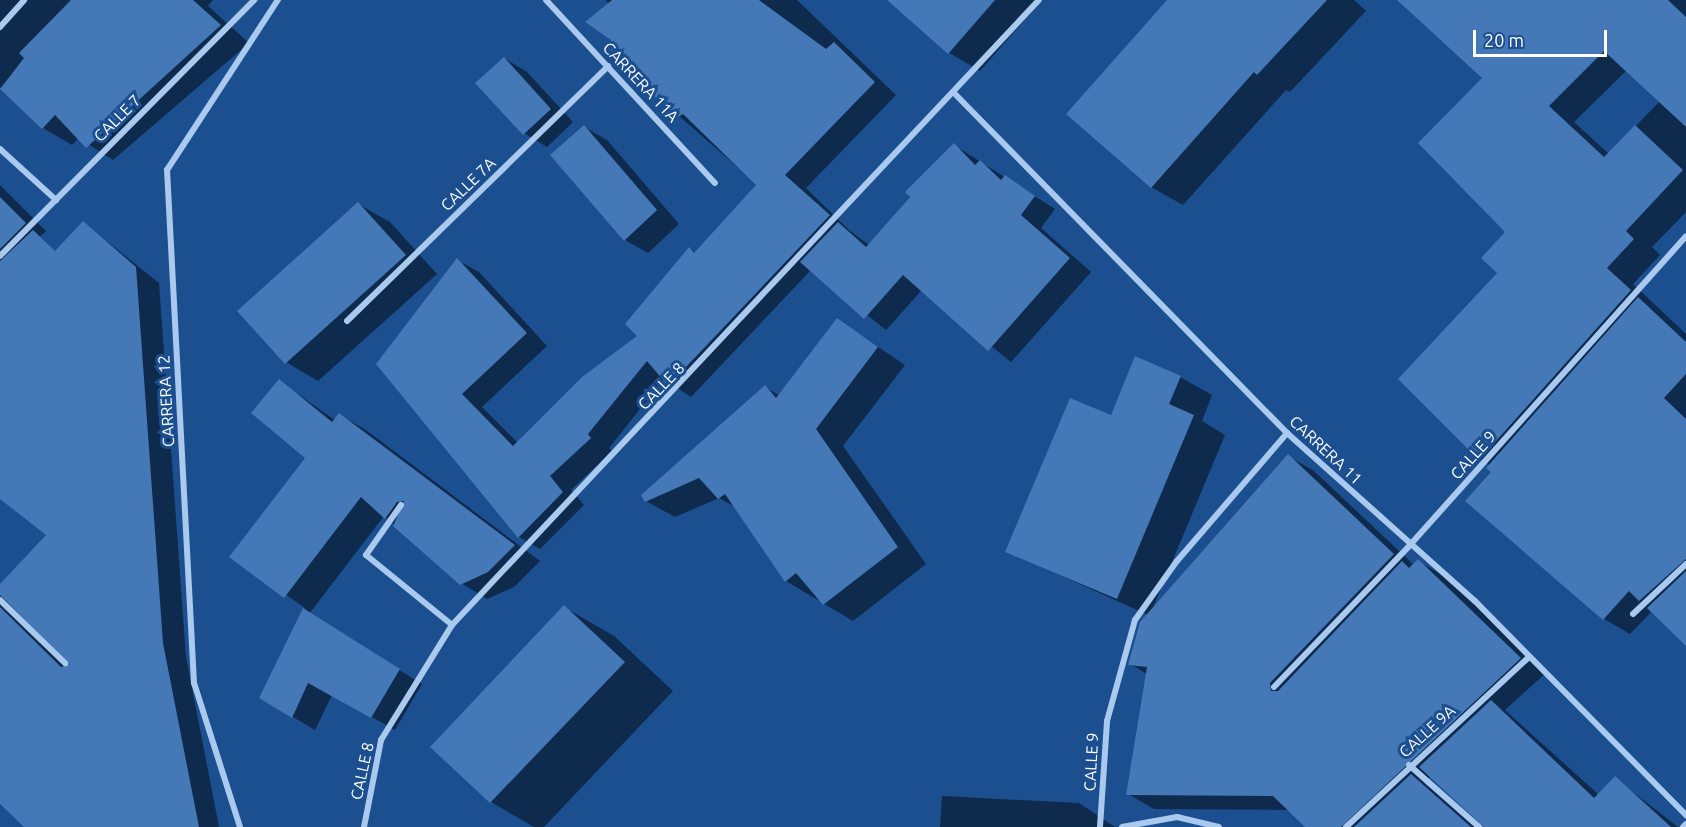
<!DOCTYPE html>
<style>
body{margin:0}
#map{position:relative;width:1686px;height:827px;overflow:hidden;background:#1b4f8f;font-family:Ubuntu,sans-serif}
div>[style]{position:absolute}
.shadow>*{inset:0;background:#0007}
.building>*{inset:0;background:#4478b7}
.street>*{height:6px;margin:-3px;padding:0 3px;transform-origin:3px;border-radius:3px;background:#a9c9ee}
span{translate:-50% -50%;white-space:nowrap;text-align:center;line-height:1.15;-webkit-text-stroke:6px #1b4f8f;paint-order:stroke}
.street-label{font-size:16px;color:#fff}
.scale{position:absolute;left:1473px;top:30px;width:134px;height:27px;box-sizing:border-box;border:3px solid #fff;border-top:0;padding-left:8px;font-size:18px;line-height:21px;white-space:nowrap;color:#fff;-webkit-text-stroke:4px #1b4f8f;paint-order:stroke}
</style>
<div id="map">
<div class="shadow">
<i style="clip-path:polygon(0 0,213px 0,208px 6px,249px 43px,113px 160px,79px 138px,72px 145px,43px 128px,0 87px)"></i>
<i style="clip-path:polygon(606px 0,797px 0,896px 95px,806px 188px,849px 230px,869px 245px,954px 145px,1055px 209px,1041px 228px,1091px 272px,1011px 362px,922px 290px,886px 330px,811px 270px,691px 397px,664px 379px,609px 448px,612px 451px,571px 490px,584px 505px,540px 549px,519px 537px,378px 364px,457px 260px,479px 272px,547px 346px,482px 407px,518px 443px,639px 337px,689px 249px,696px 253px,758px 185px,679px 116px)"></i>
<i style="clip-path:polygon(916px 0,1042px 0,980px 71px,948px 52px)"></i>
<i style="clip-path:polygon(1169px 0,1354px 0,1366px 11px,1290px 92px,1286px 90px,1183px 205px,1151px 187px)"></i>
<i style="clip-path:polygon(evenodd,1426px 0,1686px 0,1686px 212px,1652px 247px,1660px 255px,1633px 284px,1686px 334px,1686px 644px,1652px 611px,1630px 634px,1604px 619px,1490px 465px,1480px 459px,1507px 232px,1484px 78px,1426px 0,1627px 70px,1660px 101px,1609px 154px,1574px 122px,1627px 70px)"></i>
<i style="clip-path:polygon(504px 58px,527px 72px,573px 122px,547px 147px,524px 133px)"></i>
<i style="clip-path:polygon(584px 127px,607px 140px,679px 224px,648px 253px,625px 240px)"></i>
<i style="clip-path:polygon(0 185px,46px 231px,0 276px)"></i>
<i style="clip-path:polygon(358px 204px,390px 222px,437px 274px,318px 381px,286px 362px)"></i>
<i style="clip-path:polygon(evenodd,84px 223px,159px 283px,186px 657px,219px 827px,25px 827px,0 804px,0 586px,48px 534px,0 497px,0 321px,84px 223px,19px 609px,71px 659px,70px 667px,20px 619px,19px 609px)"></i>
<i style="clip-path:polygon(838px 320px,905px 365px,843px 446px,926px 564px,853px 621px,786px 581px,737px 508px,719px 498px,675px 517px,646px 501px,765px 387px,780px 396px)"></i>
<i style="clip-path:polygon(1180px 377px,1212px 395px,1202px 421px,1225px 435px,1152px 610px,1288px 456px,1314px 471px,1414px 565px,1418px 561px,1444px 576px,1546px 673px,1505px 710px,1599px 795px,1615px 778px,1678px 827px,1484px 827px,1431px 776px,1424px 783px,1478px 827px,1307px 827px,1290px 810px,1154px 809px,1128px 794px,1147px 674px,1130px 664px,1148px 615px,1007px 551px,1112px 417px)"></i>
<i style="clip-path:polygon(279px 381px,335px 420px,340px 415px,366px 430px,540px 561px,514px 587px,487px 599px,461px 583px,384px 516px,309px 614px,422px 684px,395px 730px,332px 695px,315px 730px,261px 698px,305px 608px,231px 556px,307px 458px)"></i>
<i style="clip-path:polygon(564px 607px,614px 636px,673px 691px,544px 827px,534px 827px,491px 802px,432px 747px)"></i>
<i style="clip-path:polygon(942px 796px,1079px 803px,1115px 827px,940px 827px)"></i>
</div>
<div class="building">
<i style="clip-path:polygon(71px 0,193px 0,221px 25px,86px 148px,55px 115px,42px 129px,0 89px,24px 58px,19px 53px)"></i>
<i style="clip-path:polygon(612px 0,759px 0,826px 49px,834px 42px,875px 82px,785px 175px,830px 215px,668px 386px,647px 361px,588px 434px,591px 438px,550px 476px,563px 492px,518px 538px,376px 364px,457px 258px,527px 333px,462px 394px,513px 446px,582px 377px,637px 336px,625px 324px,689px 247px,694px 253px,756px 185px,683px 114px,678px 117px,612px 59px,611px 40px,585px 22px)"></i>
<i style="clip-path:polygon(887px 0,995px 0,948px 54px)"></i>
<i style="clip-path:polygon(1167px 0,1327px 0,1257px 75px,1254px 72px,1151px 188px,1066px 114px)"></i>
<i style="clip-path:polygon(1397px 0,1668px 0,1686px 17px,1686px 127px,1604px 51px,1549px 106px,1604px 157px,1635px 125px,1683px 170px,1626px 231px,1634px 239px,1607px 268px,1631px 290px,1479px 460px,1398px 379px,1497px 273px,1481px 258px,1505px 232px,1418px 143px,1482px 78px)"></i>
<i style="clip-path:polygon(504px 57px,551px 109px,523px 135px,475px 83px)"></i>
<i style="clip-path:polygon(584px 125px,657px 210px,624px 241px,550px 155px)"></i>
<i style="clip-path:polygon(954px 143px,975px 165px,980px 160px,1001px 180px,1005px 175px,1035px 196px,1021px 215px,1070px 258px,988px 351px,903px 275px,864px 319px,800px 262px,838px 222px,866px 247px,910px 197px,905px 192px)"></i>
<i style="clip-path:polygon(0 197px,26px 223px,0 249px)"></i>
<i style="clip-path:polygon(358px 202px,406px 255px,285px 364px,237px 311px)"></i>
<i style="clip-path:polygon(83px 221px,136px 267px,163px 643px,199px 827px,24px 827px,0 804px,0 607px,61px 667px,70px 664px,0 595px,0 584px,46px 535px,0 499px,0 261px,33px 230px,55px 251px)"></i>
<i style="clip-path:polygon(1638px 297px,1686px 342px,1686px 374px,1664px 398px,1686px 419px,1686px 559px,1639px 601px,1629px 591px,1603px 620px,1465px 501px,1491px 472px,1486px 468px)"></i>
<i style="clip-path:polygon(837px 318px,878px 347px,816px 429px,898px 547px,823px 605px,796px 573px,785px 582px,725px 494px,718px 499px,699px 478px,645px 502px,641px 495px,765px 385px,776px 398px)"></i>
<i style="clip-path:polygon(1135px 356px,1181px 376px,1169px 404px,1194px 415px,1117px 599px,1005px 552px,1070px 398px,1111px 415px)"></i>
<i style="clip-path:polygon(279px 379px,332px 422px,339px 413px,515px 545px,488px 572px,460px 585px,393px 526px,404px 501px,397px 502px,385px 519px,361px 497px,284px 598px,229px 557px,305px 458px,251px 413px)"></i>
<i style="clip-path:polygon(1288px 454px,1394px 554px,1270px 683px,1271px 691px,1278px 691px,1402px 561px,1409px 568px,1418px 559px,1521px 658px,1341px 827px,1305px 827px,1273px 796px,1126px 795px,1147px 667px,1128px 665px,1140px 622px)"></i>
<i style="clip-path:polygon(1686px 571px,1686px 646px,1647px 608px)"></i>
<i style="clip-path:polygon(564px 605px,625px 662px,490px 803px,430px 747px)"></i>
<i style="clip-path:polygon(303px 608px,400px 669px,371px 718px,308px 683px,292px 718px,259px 698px)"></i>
<i style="clip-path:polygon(1491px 700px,1594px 798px,1615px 776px,1671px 827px,1484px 827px,1419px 767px)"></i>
<i style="clip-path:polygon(1411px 774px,1471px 827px,1354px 827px)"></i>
</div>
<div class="street">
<i style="left:546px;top:0;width:249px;rotate:47.3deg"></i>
<i style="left:0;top:27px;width:36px;rotate:-48deg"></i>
<i style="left:956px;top:95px;width:473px;rotate:45.6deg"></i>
<i style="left:1287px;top:433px;width:252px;rotate:41.8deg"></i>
<i style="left:1475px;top:601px;width:301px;rotate:45.4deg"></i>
<i style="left:0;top:149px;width:76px;rotate:42.3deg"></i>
<i style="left:0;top:256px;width:361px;rotate:-45.2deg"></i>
<i style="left:347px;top:321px;width:365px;rotate:-44.3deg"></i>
<i style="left:401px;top:505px;width:61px;rotate:125deg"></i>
<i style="left:366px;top:555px;width:111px;rotate:39.1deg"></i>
<i style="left:0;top:600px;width:91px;rotate:44.1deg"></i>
<i style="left:1633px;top:614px;width:73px;rotate:-43.3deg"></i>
<i style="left:1274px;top:687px;width:197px;rotate:-46.2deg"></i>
<i style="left:1410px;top:545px;width:414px;rotate:-48.2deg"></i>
<i style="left:1409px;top:765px;width:94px;rotate:41.5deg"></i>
<i style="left:240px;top:827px;width:151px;rotate:-107.7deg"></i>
<i style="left:194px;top:683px;width:514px;rotate:-93.01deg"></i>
<i style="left:167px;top:170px;width:203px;rotate:-56.9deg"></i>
<i style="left:364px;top:827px;width:89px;rotate:-78.9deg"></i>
<i style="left:381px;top:740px;width:135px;rotate:-58.3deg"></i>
<i style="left:452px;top:625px;width:857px;rotate:-46.8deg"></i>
<i style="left:1100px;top:827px;width:106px;rotate:-86.2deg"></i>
<i style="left:1107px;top:721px;width:105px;rotate:-74.5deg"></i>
<i style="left:1135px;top:620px;width:72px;rotate:-54.6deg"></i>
<i style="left:1177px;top:561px;width:169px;rotate:-49.3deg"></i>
<i style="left:1122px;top:827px;width:56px;rotate:-10.3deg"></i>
<i style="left:1177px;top:817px;width:43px;rotate:13.4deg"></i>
<i style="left:1346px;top:827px;width:248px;rotate:-42.9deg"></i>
<i style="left:1683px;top:827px;width:4px;rotate:-45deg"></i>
</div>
<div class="street-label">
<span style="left:641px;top:82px;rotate:47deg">CARRERA 11A</span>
<span style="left:117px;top:118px;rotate:-45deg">CALLE 7</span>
<span style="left:468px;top:184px;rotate:-44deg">CALLE 7A</span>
<span style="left:661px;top:386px;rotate:-46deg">CALLE 8</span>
<span style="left:166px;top:401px;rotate:-93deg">CARRERA 12</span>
<span style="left:1326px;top:450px;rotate:43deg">CARRERA 11</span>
<span style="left:1473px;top:455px;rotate:-48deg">CALLE 9</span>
<span style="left:1427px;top:731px;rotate:-42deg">CALLE 9A</span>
<span style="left:1091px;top:762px;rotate:-87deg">CALLE 9</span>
<span style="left:362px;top:771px;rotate:-78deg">CALLE 8</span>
</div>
<div class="scale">20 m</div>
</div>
